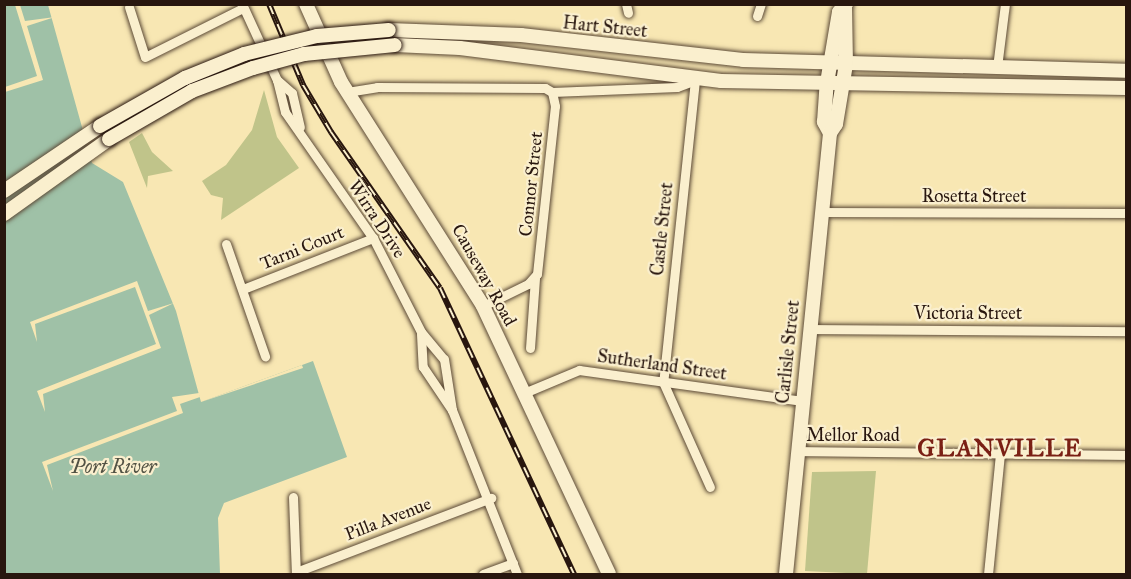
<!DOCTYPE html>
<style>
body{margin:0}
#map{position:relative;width:1131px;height:579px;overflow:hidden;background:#f8e7b3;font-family:"IM FELL Great Primer",serif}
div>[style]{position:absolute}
.green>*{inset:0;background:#c0c48a}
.water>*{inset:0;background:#9fc1a7}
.pier>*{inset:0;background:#f8e7b3}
.roads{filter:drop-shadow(0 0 2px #5c4a37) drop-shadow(0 0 2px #5c4a37)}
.street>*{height:9px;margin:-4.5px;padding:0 4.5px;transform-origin:4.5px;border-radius:4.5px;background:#faefce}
.secondary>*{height:14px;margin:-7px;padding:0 7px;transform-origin:7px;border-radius:7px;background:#faefce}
.rail>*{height:6px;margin-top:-3px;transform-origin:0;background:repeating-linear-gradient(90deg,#faefce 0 11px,#28160e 0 22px);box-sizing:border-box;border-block:2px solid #28160e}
.bridges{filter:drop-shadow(0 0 2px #28160e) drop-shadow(0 0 2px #28160e)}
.secondary-bridge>*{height:14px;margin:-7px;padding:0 7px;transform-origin:7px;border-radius:7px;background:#faefce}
span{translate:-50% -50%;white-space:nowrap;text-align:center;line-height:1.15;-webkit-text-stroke:4.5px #faefce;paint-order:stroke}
.street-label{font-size:18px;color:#28160e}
.water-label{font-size:20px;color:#525244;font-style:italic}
.district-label{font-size:24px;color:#7a1f14;font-weight:700;letter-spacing:1.5px}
.frame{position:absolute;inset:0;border:6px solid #28160e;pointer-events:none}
</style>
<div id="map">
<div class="green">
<i style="clip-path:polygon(264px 90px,277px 137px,299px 168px,221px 220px,223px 198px,211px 195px,202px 181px,226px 165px,252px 130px)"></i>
<i style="clip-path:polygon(142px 133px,152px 152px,173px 171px,148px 176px,147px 188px,129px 142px)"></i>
<i style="clip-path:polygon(876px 471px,867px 574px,805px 571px,812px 472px)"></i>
</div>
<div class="water">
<i style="clip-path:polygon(4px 5px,48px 5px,92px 163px,123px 182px,176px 311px,201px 402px,313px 361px,347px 457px,224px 503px,218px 518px,220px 574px,5px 574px)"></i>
</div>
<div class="pier">
<i style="clip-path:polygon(15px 5px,20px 5px,25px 21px,55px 17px,27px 26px,43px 80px,5px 92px,5px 87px,37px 76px)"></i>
<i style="clip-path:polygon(137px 281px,148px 311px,174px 303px,149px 315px,161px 348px,43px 394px,45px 412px,37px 391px,156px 344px,135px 287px,35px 324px,37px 342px,30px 322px)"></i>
<i style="clip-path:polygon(302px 365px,303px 368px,201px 402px)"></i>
<i style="clip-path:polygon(199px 393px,200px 397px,180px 404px,183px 413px,47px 465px,53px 491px,42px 462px,177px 411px,172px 397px)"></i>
</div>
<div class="roads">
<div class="street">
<i style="left:242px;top:4px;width:84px;rotate:65.3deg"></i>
<i style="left:277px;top:80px;width:20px;rotate:41deg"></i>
<i style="left:292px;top:93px;width:35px;rotate:77deg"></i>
<i style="left:626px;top:4px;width:9px;rotate:77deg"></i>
<i style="left:129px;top:7px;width:52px;rotate:72.3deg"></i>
<i style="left:145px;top:57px;width:110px;rotate:-26.6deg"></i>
<i style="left:757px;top:16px;width:13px;rotate:-72deg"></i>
<i style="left:997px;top:67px;width:64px;rotate:-82.8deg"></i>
<i style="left:277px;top:80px;width:33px;rotate:76deg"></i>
<i style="left:285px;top:112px;width:154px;rotate:55.1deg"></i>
<i style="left:373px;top:238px;width:106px;rotate:62.9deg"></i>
<i style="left:421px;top:332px;width:35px;rotate:50deg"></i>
<i style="left:444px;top:359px;width:52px;rotate:81.1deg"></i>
<i style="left:347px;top:92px;width:30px;rotate:-9deg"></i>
<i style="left:377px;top:87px;width:168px;rotate:0.3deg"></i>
<i style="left:545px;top:88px;width:8px;rotate:30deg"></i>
<i style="left:552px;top:92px;width:125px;rotate:-2.3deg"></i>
<i style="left:677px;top:87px;width:19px;rotate:-21deg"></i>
<i style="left:695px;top:80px;width:304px;rotate:96deg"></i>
<i style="left:663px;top:382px;width:115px;rotate:65.9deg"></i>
<i style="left:822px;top:212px;width:304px;rotate:0.2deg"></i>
<i style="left:226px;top:244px;width:119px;rotate:70.8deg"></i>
<i style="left:243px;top:289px;width:140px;rotate:-21.4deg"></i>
<i style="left:483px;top:306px;width:50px;rotate:-26.1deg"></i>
<i style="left:528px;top:284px;width:13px;rotate:-48deg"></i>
<i style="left:537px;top:274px;width:169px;rotate:-83.9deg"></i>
<i style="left:555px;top:106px;width:14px;rotate:-102deg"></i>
<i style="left:809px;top:329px;width:317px;rotate:0.4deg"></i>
<i style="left:421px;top:334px;width:33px;rotate:87deg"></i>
<i style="left:423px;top:367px;width:52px;rotate:56deg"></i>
<i style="left:452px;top:410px;width:176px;rotate:68.4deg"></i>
<i style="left:530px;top:348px;width:70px;rotate:-85.9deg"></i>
<i style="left:524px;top:393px;width:60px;rotate:-22.7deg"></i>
<i style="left:579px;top:370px;width:224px;rotate:7.9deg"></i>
<i style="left:796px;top:451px;width:330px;rotate:0.7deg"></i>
<i style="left:293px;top:497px;width:77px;rotate:87.8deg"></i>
<i style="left:296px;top:572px;width:209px;rotate:-20.8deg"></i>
<i style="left:483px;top:574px;width:32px;rotate:-20deg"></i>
<i style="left:988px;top:574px;width:122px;rotate:-84.3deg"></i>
</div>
<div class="secondary">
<i style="left:306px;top:4px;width:85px;rotate:65.8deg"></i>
<i style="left:341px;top:82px;width:265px;rotate:57.6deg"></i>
<i style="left:483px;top:306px;width:296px;rotate:64.8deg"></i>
<i style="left:389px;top:30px;width:132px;rotate:2.2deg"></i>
<i style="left:521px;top:35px;width:223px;rotate:6.4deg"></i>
<i style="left:743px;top:60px;width:383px;rotate:1.6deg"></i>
<i style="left:395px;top:45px;width:65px;rotate:2.6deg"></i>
<i style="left:460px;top:48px;width:263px;rotate:7.2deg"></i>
<i style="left:721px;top:81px;width:405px;rotate:1deg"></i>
<i style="left:830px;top:133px;width:13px;rotate:-119deg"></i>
<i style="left:824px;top:122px;width:39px;rotate:-86deg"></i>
<i style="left:827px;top:83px;width:72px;rotate:-80.4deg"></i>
<i style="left:839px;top:12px;width:11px;rotate:-49deg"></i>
<i style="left:4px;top:191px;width:116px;rotate:-34.1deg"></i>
<i style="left:4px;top:214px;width:129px;rotate:-35.5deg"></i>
<i style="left:786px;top:574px;width:443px;rotate:-84.3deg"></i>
<i style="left:830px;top:133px;width:11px;rotate:-56deg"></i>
<i style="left:836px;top:124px;width:61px;rotate:-80.5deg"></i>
<i style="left:846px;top:64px;width:58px;rotate:-91deg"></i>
</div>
</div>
<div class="rail">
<i style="left:269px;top:4px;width:88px;rotate:67.2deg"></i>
<i style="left:303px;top:85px;width:55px;rotate:59.2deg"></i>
<i style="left:331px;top:132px;width:190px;rotate:55.1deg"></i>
<i style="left:440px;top:288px;width:316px;rotate:64.9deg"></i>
</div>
<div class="bridges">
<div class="secondary-bridge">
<i style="left:100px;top:126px;width:98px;rotate:-29.5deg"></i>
<i style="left:185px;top:78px;width:64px;rotate:-22.1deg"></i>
<i style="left:244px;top:54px;width:75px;rotate:-13.9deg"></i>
<i style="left:317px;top:36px;width:72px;rotate:-4.8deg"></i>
<i style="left:109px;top:139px;width:96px;rotate:-30deg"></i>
<i style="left:192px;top:91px;width:65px;rotate:-20.7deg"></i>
<i style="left:253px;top:68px;width:53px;rotate:-15.4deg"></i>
<i style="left:304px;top:54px;width:91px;rotate:-5.6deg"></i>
</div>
</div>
<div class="street-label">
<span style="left:605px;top:27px;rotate:6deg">Hart Street</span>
<span style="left:531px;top:184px;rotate:-84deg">Connor Street</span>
<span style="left:974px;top:196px">Rosetta Street</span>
<span style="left:377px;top:219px;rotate:57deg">Wirra Drive</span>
<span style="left:662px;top:229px;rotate:-84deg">Castle Street</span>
<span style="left:302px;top:248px;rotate:-22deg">Tarni Court</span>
<span style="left:484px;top:275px;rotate:61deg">Causeway Road</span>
<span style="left:968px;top:313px">Victoria Street</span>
<span style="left:788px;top:352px;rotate:-84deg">Carlisle Street</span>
<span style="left:662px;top:365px;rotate:8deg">Sutherland Street</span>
<span style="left:853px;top:435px">Mellor Road</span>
<span style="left:388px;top:519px;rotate:-21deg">Pilla Avenue</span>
</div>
<div class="water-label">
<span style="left:113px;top:466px">Port River</span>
</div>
<div class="district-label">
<span style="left:1000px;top:449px">GLANVILLE</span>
</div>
<div class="frame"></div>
</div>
